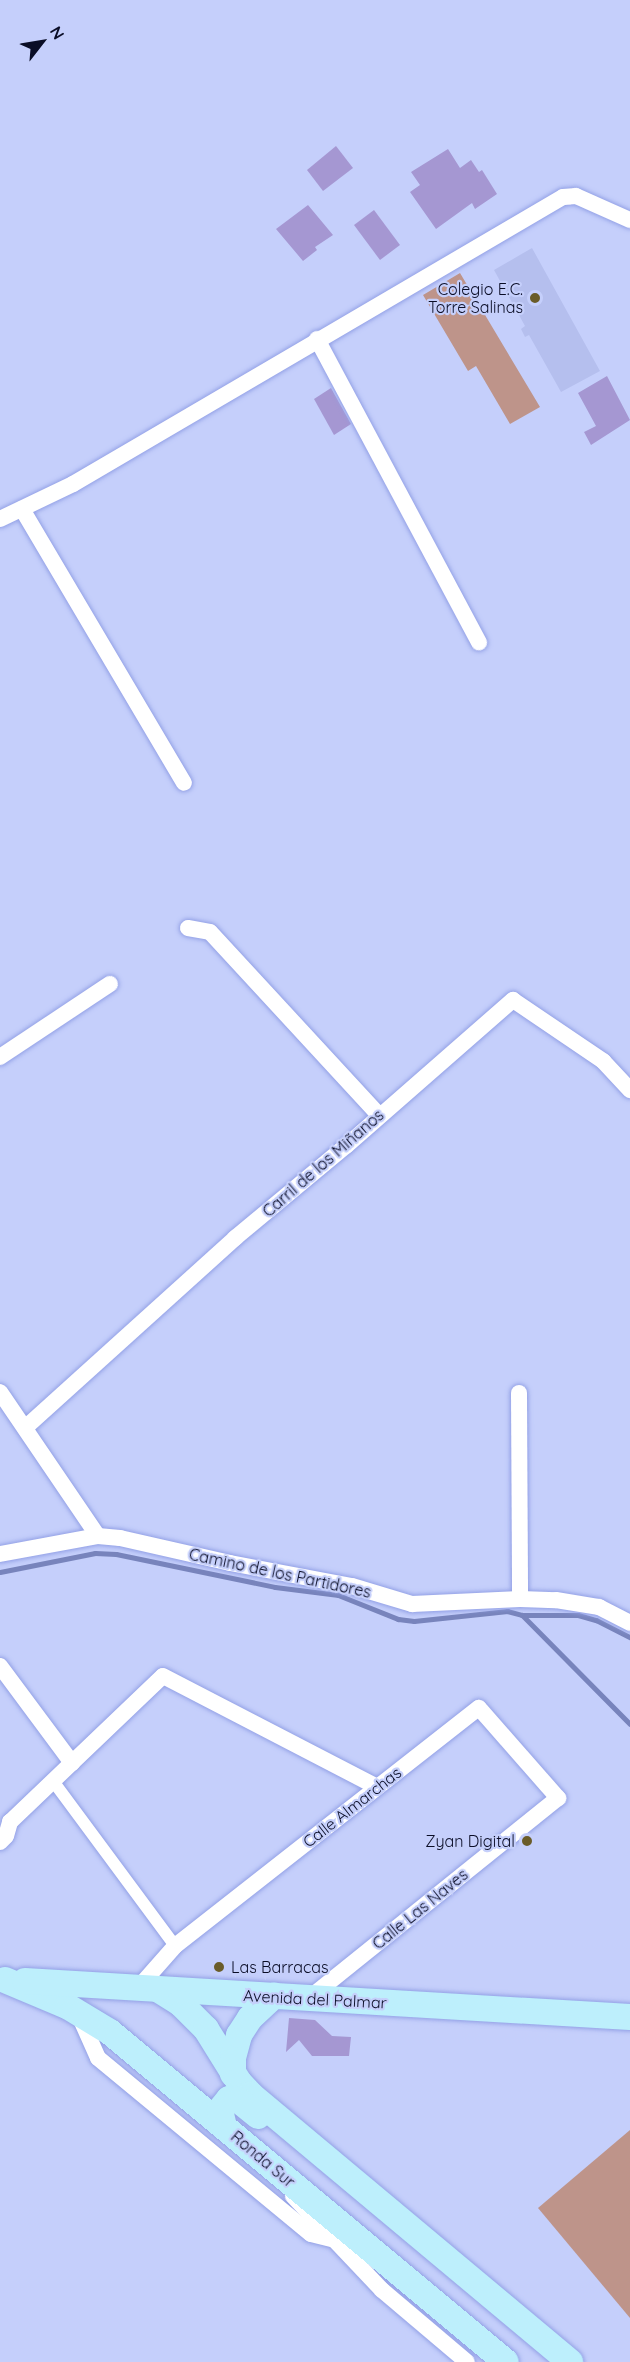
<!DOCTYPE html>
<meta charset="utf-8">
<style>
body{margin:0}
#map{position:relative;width:630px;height:2362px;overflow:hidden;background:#c5cffb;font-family:Quicksand,sans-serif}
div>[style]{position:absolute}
.built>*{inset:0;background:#b5bfee}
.green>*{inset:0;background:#be948a}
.stream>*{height:5px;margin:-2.5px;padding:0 2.5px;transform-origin:2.5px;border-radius:2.5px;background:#7884bc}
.building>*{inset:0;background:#a597d2}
.roads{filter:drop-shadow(0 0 2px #93a1e6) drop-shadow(0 0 2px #93a1e6)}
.pedestrian>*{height:12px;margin:-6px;padding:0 6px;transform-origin:6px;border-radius:6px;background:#fff}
.minor>*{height:16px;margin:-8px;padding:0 8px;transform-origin:8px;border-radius:8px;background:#fff}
.primary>*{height:26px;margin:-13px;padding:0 13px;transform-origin:13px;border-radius:13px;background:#bdeffc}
.dots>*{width:16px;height:16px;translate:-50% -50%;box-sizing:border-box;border:3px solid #c5cffb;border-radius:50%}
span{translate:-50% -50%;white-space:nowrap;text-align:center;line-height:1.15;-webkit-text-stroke:4.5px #c5cffb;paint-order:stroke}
.poi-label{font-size:16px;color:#0a0d26}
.right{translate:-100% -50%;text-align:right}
.left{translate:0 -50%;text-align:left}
.street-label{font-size:16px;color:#0a0d26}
.north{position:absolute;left:12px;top:12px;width:60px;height:60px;-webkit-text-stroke:4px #c5cffb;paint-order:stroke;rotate:59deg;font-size:16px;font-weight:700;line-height:24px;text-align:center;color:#0a0d26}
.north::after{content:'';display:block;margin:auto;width:21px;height:27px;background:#0a0d26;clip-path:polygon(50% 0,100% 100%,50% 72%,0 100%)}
</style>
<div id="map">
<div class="built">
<i style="clip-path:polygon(532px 248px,600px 371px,561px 392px,529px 335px,525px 337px,521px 329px,525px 326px,494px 270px)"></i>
</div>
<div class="green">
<i style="clip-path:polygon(460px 273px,540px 407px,510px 424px,476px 366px,468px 371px,423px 295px)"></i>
<i style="clip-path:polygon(630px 2130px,630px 2318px,538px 2208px)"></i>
</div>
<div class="stream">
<i style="left:0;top:1572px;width:97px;rotate:-11.3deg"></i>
<i style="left:95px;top:1553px;width:21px;rotate:3deg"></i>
<i style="left:116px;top:1554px;width:162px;rotate:11.7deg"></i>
<i style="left:275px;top:1587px;width:64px;rotate:7.2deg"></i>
<i style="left:338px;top:1595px;width:65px;rotate:21.8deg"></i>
<i style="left:398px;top:1619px;width:16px;rotate:7deg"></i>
<i style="left:414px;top:1621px;width:94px;rotate:-6.1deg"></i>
<i style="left:507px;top:1611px;width:16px;rotate:15deg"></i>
<i style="left:522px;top:1615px;width:56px"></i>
<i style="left:578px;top:1615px;width:19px;rotate:16deg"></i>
<i style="left:596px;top:1620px;width:38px;rotate:27deg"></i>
<i style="left:522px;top:1615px;width:153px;rotate:45.3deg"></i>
</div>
<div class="building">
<i style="clip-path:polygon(336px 146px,353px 168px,323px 191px,307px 170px)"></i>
<i style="clip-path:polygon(448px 149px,460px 168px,471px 160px,479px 172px,482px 170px,497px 194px,475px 209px,472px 203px,436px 229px,410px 192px,420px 185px,411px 172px)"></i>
<i style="clip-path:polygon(308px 205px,333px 235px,315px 247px,317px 250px,303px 261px,276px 229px)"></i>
<i style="clip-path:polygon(374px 210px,400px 245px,380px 260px,354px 225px)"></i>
<i style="clip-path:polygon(607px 376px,630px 420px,591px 445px,584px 432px,596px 426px,578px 393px)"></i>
<i style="clip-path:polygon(331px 388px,351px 424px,334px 435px,314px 399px)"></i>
<i style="clip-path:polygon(289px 2018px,315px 2020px,332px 2036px,351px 2037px,349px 2056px,312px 2056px,299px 2040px,286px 2052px)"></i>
</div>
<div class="roads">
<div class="pedestrian">
<i style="left:53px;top:1781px;width:205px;rotate:53.5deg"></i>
</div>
<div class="minor">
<i style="left:317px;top:339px;width:344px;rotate:61.9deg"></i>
<i style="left:22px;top:509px;width:318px;rotate:59.4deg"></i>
<i style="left:0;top:519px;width:81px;rotate:-25.6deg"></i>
<i style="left:73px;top:484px;width:568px;rotate:-30.36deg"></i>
<i style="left:563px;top:197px;width:13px;rotate:-4deg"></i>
<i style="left:576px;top:196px;width:59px;rotate:24deg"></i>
<i style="left:188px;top:928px;width:22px;rotate:10deg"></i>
<i style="left:210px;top:932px;width:249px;rotate:47.3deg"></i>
<i style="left:0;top:1057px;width:132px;rotate:-33.6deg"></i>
<i style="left:0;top:1392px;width:174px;rotate:55.8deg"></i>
<i style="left:519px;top:1393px;width:206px;rotate:89.7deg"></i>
<i style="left:26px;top:1427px;width:282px;rotate:-42.1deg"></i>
<i style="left:235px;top:1238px;width:144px;rotate:-39.7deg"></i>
<i style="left:346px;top:1146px;width:222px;rotate:-41.2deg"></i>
<i style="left:513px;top:1000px;width:109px;rotate:34.1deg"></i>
<i style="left:603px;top:1061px;width:40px;rotate:47deg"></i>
<i style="left:0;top:1554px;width:100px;rotate:-10.4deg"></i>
<i style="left:98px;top:1536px;width:22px;rotate:5deg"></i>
<i style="left:120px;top:1538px;width:113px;rotate:12.8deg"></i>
<i style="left:230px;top:1563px;width:124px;rotate:10.7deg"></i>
<i style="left:352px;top:1586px;width:63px;rotate:16.7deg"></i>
<i style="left:412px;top:1604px;width:108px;rotate:-2.7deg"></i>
<i style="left:520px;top:1599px;width:36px;rotate:2deg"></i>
<i style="left:556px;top:1600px;width:44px;rotate:9.2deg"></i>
<i style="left:599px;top:1607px;width:35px;rotate:27deg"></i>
<i style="left:0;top:1666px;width:121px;rotate:53.4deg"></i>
<i style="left:0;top:1842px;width:8px;rotate:-45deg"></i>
<i style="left:6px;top:1836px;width:15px;rotate:-74deg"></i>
<i style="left:10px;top:1822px;width:211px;rotate:-43.7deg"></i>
<i style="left:163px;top:1676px;width:241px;rotate:27.4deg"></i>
<i style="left:138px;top:1988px;width:56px;rotate:-48.6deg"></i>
<i style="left:175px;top:1946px;width:386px;rotate:-38.1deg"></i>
<i style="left:479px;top:1708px;width:120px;rotate:48.7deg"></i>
<i style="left:558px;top:1798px;width:319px;rotate:141.2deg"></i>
<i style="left:78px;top:2013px;width:49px;rotate:66deg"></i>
<i style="left:98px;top:2058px;width:276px;rotate:39.6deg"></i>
<i style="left:311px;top:2234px;width:25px;rotate:14deg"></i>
<i style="left:293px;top:2196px;width:129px;rotate:46.6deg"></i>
<i style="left:382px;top:2290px;width:111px;rotate:40.3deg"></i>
</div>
<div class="primary">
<i style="left:5px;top:1980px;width:67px;rotate:22.8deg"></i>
<i style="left:67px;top:2006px;width:50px;rotate:31.2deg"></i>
<i style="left:110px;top:2032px;width:515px;rotate:39.81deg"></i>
<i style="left:25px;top:1981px;width:606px;rotate:3.41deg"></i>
<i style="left:159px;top:1990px;width:25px;rotate:32deg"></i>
<i style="left:180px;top:2003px;width:37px;rotate:45deg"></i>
<i style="left:206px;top:2029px;width:62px;rotate:58.1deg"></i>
<i style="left:239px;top:2082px;width:18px;rotate:47deg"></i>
<i style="left:251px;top:2095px;width:416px;rotate:39.9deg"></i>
<i style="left:233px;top:2074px;width:16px;rotate:-90deg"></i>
<i style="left:233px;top:2058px;width:24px;rotate:-75deg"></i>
<i style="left:239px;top:2035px;width:20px;rotate:-57deg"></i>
<i style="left:250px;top:2018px;width:33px;rotate:-43deg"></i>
<i style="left:224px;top:2127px;width:17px;rotate:-103deg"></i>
<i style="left:220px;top:2110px;width:14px;rotate:-51deg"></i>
<i style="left:229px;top:2099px;width:8px"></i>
<i style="left:237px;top:2099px;width:27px;rotate:39deg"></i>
</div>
</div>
<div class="dots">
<i style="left:535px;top:298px;background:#6a5c29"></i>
<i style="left:527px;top:1841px;background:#6a5c29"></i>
<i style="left:219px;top:1967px;background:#6a5c29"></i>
</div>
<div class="poi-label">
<span class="right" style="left:523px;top:298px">Colegio E.C.<br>Torre Salinas</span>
<span class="right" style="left:515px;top:1841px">Zyan Digital</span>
<span class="left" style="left:231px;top:1967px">Las Barracas</span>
</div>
<div class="street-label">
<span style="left:323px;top:1163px;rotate:-41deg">Carril de los Miñanos</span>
<span style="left:280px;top:1573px;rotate:12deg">Camino de los Partidores</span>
<span style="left:352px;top:1807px;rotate:-38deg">Calle Almarchas</span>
<span style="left:420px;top:1909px;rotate:-39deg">Calle Las Naves</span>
<span style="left:315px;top:1999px;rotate:3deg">Avenida del Palmar</span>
<span style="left:263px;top:2159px;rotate:40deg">Ronda Sur</span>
</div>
<div class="north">N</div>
</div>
